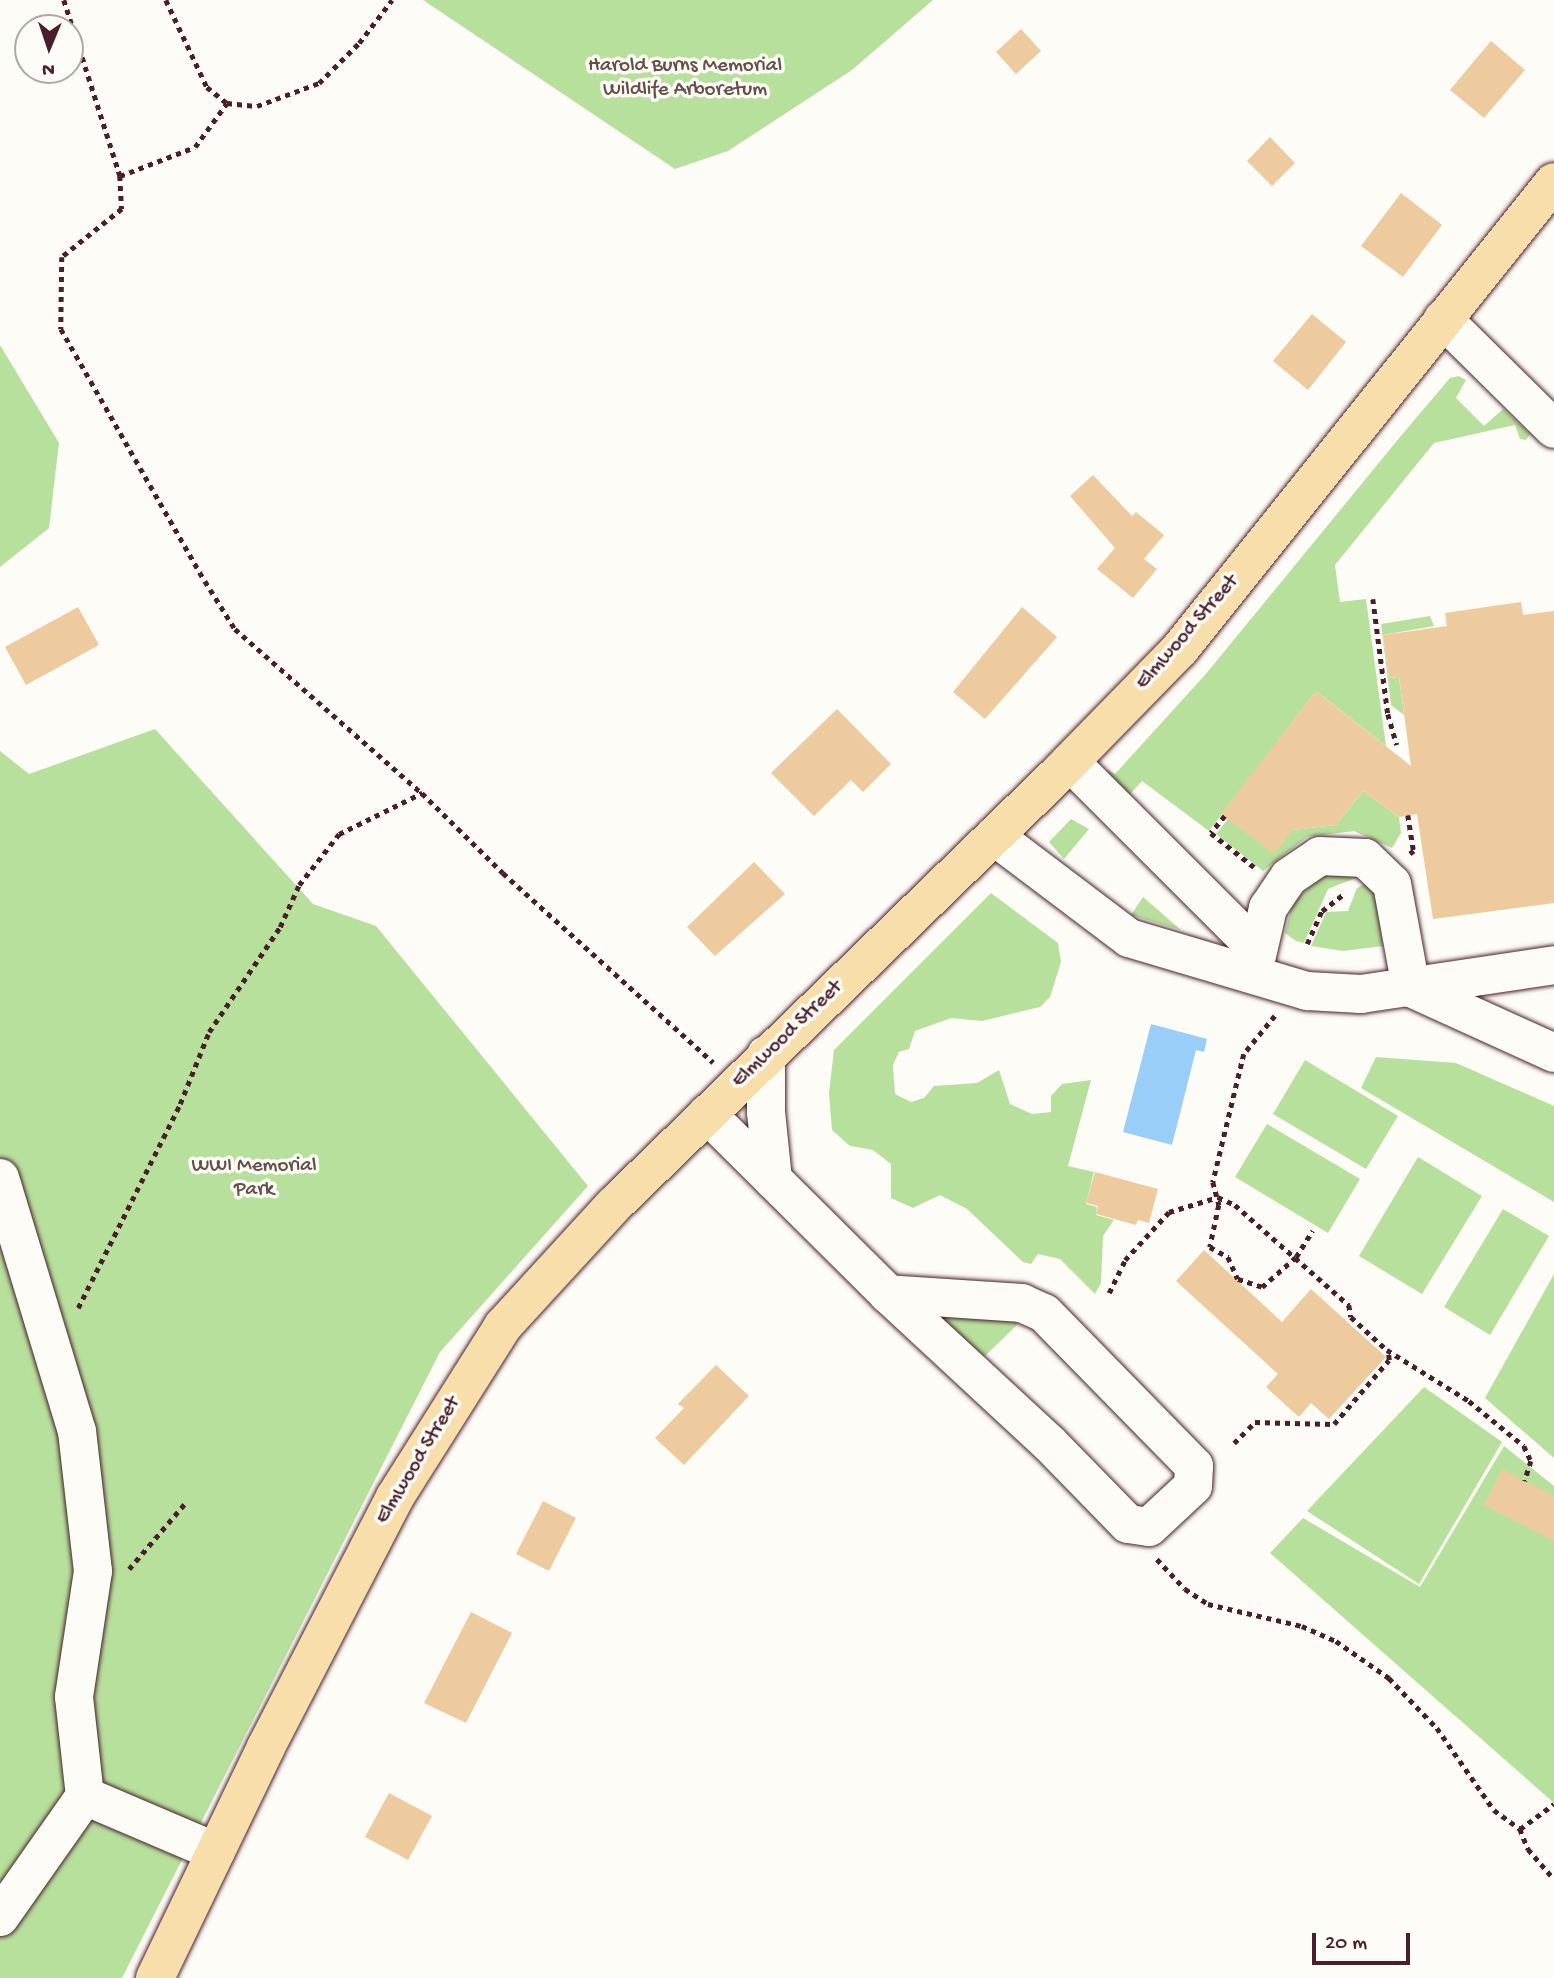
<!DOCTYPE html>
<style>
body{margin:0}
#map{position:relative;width:1554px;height:1978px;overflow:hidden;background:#fdfcf7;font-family:"Gochi Hand",sans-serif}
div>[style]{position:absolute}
.green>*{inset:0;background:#b8e09d}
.water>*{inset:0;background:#98cef7}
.building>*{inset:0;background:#edcb9f}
.path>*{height:4.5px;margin-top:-2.25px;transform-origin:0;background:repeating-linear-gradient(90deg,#4a1f2b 0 5px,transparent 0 10px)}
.roads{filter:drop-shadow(0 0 2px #4a1f2b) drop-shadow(0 0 2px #4a1f2b)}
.minor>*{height:38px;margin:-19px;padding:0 19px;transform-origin:19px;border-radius:19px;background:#fdfcf7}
.major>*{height:38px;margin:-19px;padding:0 19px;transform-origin:19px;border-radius:19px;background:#f8deab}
span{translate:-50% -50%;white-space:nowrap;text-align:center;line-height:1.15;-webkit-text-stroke:7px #fdfcf7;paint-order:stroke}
.park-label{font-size:21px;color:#664f48}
.street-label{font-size:21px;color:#4a1f2b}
.north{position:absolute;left:14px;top:14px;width:70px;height:70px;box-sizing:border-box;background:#fdfcf7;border:2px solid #b5a4a5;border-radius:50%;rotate:182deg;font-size:19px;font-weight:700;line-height:28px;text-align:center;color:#4a1f2b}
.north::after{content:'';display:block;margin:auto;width:24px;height:32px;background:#4a1f2b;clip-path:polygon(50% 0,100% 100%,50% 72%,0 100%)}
.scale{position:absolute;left:1312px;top:1933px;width:98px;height:32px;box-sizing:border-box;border:4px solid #4a1f2b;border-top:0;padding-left:9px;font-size:21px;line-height:24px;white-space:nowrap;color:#4a1f2b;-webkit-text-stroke:5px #fdfcf7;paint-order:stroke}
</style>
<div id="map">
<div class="green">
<i style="clip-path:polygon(423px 0,933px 0,852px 70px,728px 151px,675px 169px)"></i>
<i style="clip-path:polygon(0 345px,59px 443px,49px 528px,0 567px)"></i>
<i style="clip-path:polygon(1459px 376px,1466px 380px,1456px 398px,1484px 426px,1503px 409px,1530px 434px,1526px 440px,1520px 439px,1515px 425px,1434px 443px,1335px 565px,1340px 602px,1366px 599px,1386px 746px,1316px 691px,1209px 831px,1142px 781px,1122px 803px,1105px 775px,1108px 770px,1115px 774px,1205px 675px,1400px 437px,1450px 378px)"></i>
<i style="clip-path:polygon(1430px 616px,1434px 626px,1383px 635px,1389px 678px,1399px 677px,1404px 715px,1391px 705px,1381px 624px)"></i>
<i style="clip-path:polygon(155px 729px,313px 904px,376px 926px,588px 1186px,440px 1352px,122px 1978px,0 1978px,0 751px,29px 774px)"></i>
<i style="clip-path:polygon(1363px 791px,1399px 817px,1401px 833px,1392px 848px,1354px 831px,1307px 837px,1263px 871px,1216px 834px,1228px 819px,1293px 830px,1336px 825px)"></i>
<i style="clip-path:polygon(1071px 819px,1089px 829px,1064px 859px,1049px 842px)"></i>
<i style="clip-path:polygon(1331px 874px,1358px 877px,1328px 889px,1304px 943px,1296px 941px,1285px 933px,1293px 902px,1321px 877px)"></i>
<i style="clip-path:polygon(1366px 883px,1375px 894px,1383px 946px,1343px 951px,1311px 946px,1326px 912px,1348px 911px,1357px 888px)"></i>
<i style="clip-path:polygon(991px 893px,1058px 943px,1061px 962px,1050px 997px,1040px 1007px,982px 1021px,951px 1018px,915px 1031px,909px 1049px,899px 1052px,893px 1065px,895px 1094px,911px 1102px,924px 1098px,934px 1086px,977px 1083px,999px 1070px,1010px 1104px,1032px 1114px,1051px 1112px,1051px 1096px,1062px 1084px,1091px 1080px,1068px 1166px,1094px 1172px,1086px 1204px,1097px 1207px,1096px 1215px,1114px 1220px,1103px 1236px,1101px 1283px,1095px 1294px,1060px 1259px,1038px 1254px,1031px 1264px,1023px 1262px,967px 1209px,940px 1195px,913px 1208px,891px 1198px,891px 1164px,873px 1150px,850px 1146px,832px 1130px,829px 1093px,834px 1050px)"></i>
<i style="clip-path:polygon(1143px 897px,1181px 930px,1131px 915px)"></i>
<i style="clip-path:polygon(1376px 1057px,1456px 1063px,1554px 1106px,1554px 1202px,1361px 1088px)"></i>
<i style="clip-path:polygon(1305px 1060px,1398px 1116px,1366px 1169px,1273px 1114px)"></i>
<i style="clip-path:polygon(1267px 1124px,1360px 1179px,1328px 1233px,1235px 1177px)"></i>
<i style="clip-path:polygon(1418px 1157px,1482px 1196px,1422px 1294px,1359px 1256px)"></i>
<i style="clip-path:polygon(1503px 1209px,1549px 1236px,1490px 1335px,1444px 1307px)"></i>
<i style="clip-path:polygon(1554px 1274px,1554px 1458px,1485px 1398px)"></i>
<i style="clip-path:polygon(923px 1303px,1015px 1319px,1017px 1325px,985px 1356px,978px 1356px)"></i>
<i style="clip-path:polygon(1424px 1387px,1502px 1442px,1419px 1584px,1307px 1511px)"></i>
<i style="clip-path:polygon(1504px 1446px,1554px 1486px,1554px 1803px,1270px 1553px,1303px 1518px,1420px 1587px)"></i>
</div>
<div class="water">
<i style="clip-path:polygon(1151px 1024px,1207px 1039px,1204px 1052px,1196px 1050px,1172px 1145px,1123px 1132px)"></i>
</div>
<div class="building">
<i style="clip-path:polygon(1021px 29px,1041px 51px,1016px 74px,996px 52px)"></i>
<i style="clip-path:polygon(1491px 41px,1525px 70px,1484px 118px,1450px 90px)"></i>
<i style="clip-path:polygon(1270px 137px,1295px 163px,1272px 186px,1247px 161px)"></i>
<i style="clip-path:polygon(1401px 193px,1442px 225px,1403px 277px,1361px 246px)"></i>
<i style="clip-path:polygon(1312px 314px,1346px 342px,1308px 390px,1273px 361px)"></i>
<i style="clip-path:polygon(1093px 475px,1132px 516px,1136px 512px,1164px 535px,1144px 559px,1157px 569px,1133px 598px,1097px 569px,1115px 548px,1070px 496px)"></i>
<i style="clip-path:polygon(1521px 602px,1523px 615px,1554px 611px,1554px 903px,1433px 919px,1417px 814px,1399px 817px,1363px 791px,1336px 825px,1293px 830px,1274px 854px,1221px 814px,1316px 691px,1411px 766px,1399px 677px,1389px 678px,1383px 635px,1447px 626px,1445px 613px)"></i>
<i style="clip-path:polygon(78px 607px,99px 645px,26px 685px,5px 647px)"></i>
<i style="clip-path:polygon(1022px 607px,1057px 637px,985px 719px,953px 692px)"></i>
<i style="clip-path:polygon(837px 709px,891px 764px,863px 792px,851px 780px,814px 816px,771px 773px)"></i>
<i style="clip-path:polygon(754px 862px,785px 894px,715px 956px,687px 927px)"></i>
<i style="clip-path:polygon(1095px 1172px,1158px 1189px,1149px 1223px,1138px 1220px,1136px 1225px,1096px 1214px,1098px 1206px,1086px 1203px)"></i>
<i style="clip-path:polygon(1204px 1250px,1282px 1322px,1311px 1289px,1386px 1357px,1329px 1419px,1311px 1403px,1299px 1417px,1266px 1387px,1278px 1374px,1176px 1281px)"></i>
<i style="clip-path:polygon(716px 1365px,749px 1396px,684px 1465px,655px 1438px,684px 1408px,678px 1404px)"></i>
<i style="clip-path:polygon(1502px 1469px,1554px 1496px,1554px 1541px,1484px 1505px)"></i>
<i style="clip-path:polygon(543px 1501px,576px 1518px,549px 1571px,516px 1554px)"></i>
<i style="clip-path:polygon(471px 1612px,512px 1633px,466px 1723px,424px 1703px)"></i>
<i style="clip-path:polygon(389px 1793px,432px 1816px,408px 1860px,365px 1837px)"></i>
</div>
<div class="path">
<i style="left:64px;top:0;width:185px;rotate:72.3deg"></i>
<i style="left:120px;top:176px;width:33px;rotate:87deg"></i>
<i style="left:122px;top:209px;width:77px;rotate:141.3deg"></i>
<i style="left:62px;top:257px;width:72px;rotate:90.8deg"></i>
<i style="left:61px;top:329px;width:290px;rotate:60.3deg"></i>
<i style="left:205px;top:581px;width:57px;rotate:58deg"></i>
<i style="left:235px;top:629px;width:249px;rotate:41.3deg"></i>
<i style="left:422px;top:793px;width:114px;rotate:44.6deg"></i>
<i style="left:503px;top:873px;width:283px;rotate:42deg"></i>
<i style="left:166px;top:0;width:96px;rotate:64.8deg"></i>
<i style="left:207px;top:87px;width:26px;rotate:39deg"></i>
<i style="left:227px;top:103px;width:30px;rotate:6deg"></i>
<i style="left:257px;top:106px;width:66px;rotate:-20.4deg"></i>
<i style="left:319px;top:83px;width:57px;rotate:-45deg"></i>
<i style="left:359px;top:43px;width:54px;rotate:-52.5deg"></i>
<i style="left:120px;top:176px;width:80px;rotate:-21.1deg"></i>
<i style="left:195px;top:147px;width:54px;rotate:-54deg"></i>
<i style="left:1373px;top:599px;width:116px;rotate:82.6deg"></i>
<i style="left:1388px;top:714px;width:32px;rotate:74deg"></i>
<i style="left:1408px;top:815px;width:36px;rotate:81deg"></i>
<i style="left:1414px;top:851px;width:5px;rotate:143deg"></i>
<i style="left:1225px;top:816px;width:22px;rotate:129deg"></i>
<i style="left:1211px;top:833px;width:55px;rotate:38.3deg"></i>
<i style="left:1307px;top:944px;width:36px;rotate:-66deg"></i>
<i style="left:1322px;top:911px;width:29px;rotate:-38deg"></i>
<i style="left:1275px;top:1016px;width:49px;rotate:129.2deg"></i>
<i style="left:1244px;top:1054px;width:132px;rotate:103.6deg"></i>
<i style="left:1213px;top:1182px;width:24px;rotate:75deg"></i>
<i style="left:1219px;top:1205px;width:43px;rotate:102.1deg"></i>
<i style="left:1210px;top:1247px;width:21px;rotate:29deg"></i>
<i style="left:1228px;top:1257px;width:24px;rotate:66deg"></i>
<i style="left:1238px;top:1279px;width:25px;rotate:18deg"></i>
<i style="left:1262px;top:1287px;width:45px;rotate:-41.4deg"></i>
<i style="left:1296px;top:1257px;width:31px;rotate:-58deg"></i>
<i style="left:1109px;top:1293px;width:37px;rotate:-64deg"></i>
<i style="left:1125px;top:1260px;width:65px;rotate:-47.5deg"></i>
<i style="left:1169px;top:1212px;width:51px;rotate:-17deg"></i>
<i style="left:1218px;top:1197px;width:19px;rotate:25deg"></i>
<i style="left:1235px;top:1205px;width:152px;rotate:41.3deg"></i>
<i style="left:1349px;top:1305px;width:12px;rotate:81deg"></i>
<i style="left:1351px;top:1317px;width:49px;rotate:42.5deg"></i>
<i style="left:1387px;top:1350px;width:97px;rotate:31.9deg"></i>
<i style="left:1469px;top:1401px;width:71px;rotate:39.3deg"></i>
<i style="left:1524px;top:1446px;width:17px;rotate:65deg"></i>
<i style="left:1531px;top:1461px;width:21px;rotate:107deg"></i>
<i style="left:78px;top:1308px;width:228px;rotate:-63.4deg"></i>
<i style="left:180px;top:1104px;width:78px;rotate:-68.1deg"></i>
<i style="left:209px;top:1032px;width:127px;rotate:-55.9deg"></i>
<i style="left:280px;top:927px;width:46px;rotate:-65.7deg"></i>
<i style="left:299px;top:885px;width:65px;rotate:-51.9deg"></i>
<i style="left:339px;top:834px;width:93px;rotate:-26.3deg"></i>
<i style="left:1234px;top:1443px;width:30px;rotate:-45deg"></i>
<i style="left:1255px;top:1422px;width:79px;rotate:1.5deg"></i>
<i style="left:1334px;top:1424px;width:84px;rotate:-49.3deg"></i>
<i style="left:1389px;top:1360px;width:10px;rotate:-96deg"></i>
<i style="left:1157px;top:1559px;width:41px;rotate:47deg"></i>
<i style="left:1185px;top:1589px;width:27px;rotate:33deg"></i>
<i style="left:1208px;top:1604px;width:97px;rotate:13.2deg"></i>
<i style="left:1302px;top:1626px;width:37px;rotate:24deg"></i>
<i style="left:1336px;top:1641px;width:65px;rotate:34.9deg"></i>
<i style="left:1389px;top:1678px;width:69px;rotate:46.2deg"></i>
<i style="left:1437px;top:1728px;width:100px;rotate:55.2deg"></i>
<i style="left:1494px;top:1810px;width:32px;rotate:36deg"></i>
<i style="left:1520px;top:1829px;width:22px;rotate:68deg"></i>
<i style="left:1528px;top:1849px;width:37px;rotate:49deg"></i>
<i style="left:129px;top:1569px;width:89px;rotate:-49.5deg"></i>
<i style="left:1520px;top:1829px;width:42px;rotate:-36.3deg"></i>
</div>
<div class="roads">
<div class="minor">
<i style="left:1443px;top:319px;width:156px;rotate:44.7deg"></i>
<i style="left:1070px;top:762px;width:264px;rotate:45deg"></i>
<i style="left:994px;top:836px;width:169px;rotate:37.1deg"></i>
<i style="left:1129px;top:938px;width:186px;rotate:16.6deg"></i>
<i style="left:1307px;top:991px;width:54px;rotate:3.2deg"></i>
<i style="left:1361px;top:994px;width:195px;rotate:-8.5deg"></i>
<i style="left:1253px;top:973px;width:67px;rotate:-77deg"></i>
<i style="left:1268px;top:908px;width:37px;rotate:-56deg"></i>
<i style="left:1289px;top:877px;width:37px;rotate:-34deg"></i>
<i style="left:1320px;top:856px;width:45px;rotate:2.5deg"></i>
<i style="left:1365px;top:858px;width:37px;rotate:44deg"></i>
<i style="left:1392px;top:884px;width:106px;rotate:79.6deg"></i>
<i style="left:1411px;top:988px;width:157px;rotate:24.4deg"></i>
<i style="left:766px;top:1055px;width:57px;rotate:90deg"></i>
<i style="left:766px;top:1112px;width:68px;rotate:84.1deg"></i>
<i style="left:707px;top:1114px;width:255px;rotate:44.8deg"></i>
<i style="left:888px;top:1294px;width:219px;rotate:42.8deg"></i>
<i style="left:1049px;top:1443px;width:113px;rotate:45.7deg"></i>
<i style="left:1128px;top:1524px;width:21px;rotate:8deg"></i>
<i style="left:1149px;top:1527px;width:60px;rotate:-43deg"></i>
<i style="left:1193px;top:1486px;width:20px;rotate:-87deg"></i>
<i style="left:1194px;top:1466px;width:214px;rotate:-134.4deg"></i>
<i style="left:1044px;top:1313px;width:24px;rotate:-156deg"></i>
<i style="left:1022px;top:1303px;width:134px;rotate:-176.2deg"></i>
<i style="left:0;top:1178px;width:264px;rotate:73.1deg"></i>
<i style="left:77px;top:1431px;width:141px;rotate:83.5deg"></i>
<i style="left:93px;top:1571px;width:127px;rotate:98.6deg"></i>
<i style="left:74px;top:1697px;width:100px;rotate:83.7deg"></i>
<i style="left:85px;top:1796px;width:148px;rotate:125.1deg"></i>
<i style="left:85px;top:1796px;width:142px;rotate:23.1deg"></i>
</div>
<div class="major">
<i style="left:155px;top:1978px;width:256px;rotate:-64.3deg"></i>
<i style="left:266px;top:1747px;width:281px;rotate:-62.7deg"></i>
<i style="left:395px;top:1497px;width:202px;rotate:-57.7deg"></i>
<i style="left:503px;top:1326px;width:164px;rotate:-47.5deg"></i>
<i style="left:614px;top:1205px;width:622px;rotate:-44.15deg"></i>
<i style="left:1060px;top:772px;width:172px;rotate:-45.7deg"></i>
<i style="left:1180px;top:649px;width:598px;rotate:-51.31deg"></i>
</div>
</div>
<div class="park-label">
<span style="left:685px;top:79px">Harold Burns Memorial<br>Wildlife Arboretum</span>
<span style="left:254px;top:1179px">WWI Memorial<br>Park</span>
</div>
<div class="street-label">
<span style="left:1188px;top:633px;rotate:-49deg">Elmwood Street</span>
<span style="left:788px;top:1035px;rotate:-44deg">Elmwood Street</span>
<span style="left:419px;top:1461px;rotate:-59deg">Elmwood Street</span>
</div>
<div class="north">N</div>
<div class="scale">20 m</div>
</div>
